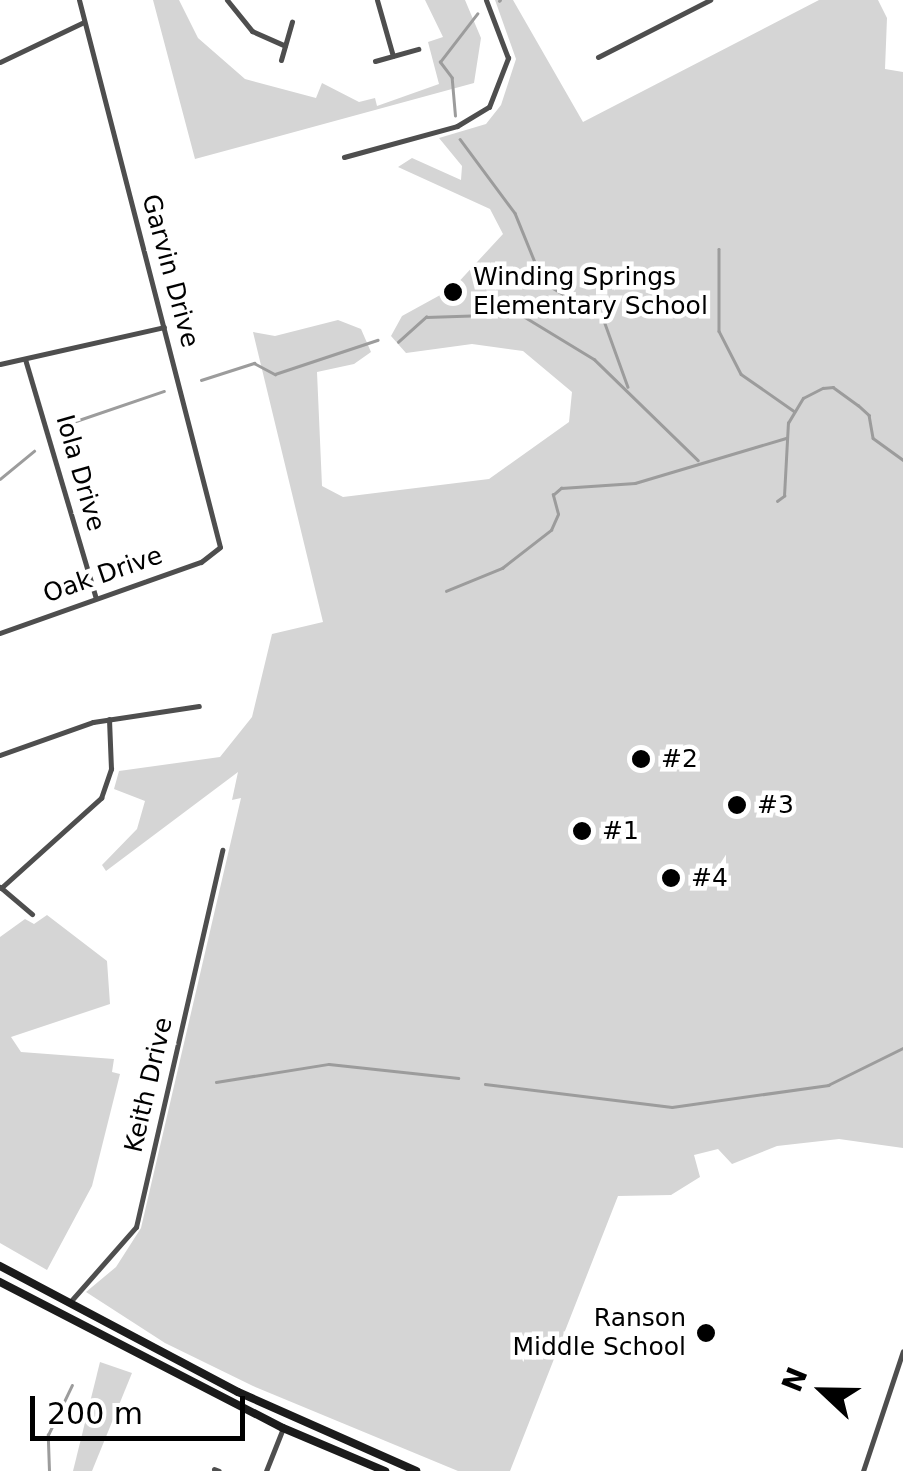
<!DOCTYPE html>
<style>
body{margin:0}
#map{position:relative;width:903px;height:1471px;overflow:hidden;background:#fff;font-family:"DejaVu Sans",sans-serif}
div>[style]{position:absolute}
.green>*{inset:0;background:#d5d5d5}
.stream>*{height:2.5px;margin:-1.25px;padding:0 1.25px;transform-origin:1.25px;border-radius:1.25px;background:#9c9c9c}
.minor>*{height:5px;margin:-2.5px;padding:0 2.5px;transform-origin:2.5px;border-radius:2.5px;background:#4e4e4e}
.secondary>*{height:8px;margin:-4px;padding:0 4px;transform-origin:4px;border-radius:4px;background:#1b1b1b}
.dots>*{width:28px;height:28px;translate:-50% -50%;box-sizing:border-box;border:5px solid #fff;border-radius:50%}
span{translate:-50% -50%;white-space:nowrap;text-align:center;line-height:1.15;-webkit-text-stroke:9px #fff;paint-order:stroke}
.street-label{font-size:25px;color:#000}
.poi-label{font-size:25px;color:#000}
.left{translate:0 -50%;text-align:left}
.right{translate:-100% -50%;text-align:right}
.north{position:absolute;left:773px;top:1341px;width:100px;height:100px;-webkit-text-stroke:8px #fff;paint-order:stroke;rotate:292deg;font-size:28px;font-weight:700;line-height:40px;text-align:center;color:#000}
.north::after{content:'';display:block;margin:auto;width:35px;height:45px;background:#000;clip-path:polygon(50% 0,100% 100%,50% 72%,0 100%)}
.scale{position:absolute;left:30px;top:1396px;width:215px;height:45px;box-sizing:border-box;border:5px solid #000;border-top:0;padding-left:12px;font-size:30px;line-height:35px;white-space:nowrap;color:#000;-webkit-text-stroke:8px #fff;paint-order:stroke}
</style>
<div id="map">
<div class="green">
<i style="clip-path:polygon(153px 0,179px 0,198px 38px,245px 79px,316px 98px,322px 83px,359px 102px,375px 98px,377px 106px,439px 84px,428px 42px,443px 37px,425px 0,465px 0,481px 38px,474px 83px,195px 159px)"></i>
<i style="clip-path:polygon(495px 0,513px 0,583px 122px,819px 0,878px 0,887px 18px,885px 69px,903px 72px,903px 1148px,839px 1139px,777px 1146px,732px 1164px,718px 1149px,694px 1155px,700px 1177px,671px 1195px,618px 1196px,510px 1471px,458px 1471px,253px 1386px,165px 1343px,86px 1292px,116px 1267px,141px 1228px,241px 798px,232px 800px,238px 772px,106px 871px,102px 865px,137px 829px,145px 801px,114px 789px,119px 771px,220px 757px,252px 717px,272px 634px,323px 622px,253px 332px,275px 336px,338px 320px,361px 329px,371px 352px,354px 364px,317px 372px,322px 486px,343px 497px,489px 479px,569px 422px,572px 392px,523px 351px,472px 344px,406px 353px,391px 336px,402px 316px,453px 288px,503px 234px,490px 209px,398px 167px,412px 158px,461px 180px,462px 166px,439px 138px,486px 124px,501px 105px,516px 59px)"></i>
<i style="clip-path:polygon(47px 915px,107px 961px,110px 1004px,11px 1037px,21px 1052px,114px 1059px,112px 1072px,120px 1074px,92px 1186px,47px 1270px,0 1243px,0 937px,25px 919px,34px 924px)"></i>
<i style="clip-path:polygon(100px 1362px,132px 1373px,92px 1471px,73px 1471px)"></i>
</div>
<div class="stream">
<i style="left:499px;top:1px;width:1px;rotate:-45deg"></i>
<i style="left:455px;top:116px;width:38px;rotate:-95deg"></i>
<i style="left:452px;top:78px;width:20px;rotate:-127deg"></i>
<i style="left:440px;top:62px;width:61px;rotate:-52.4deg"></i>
<i style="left:460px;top:139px;width:92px;rotate:53.4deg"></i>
<i style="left:515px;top:213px;width:74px;rotate:67.9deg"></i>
<i style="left:543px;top:282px;width:70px;rotate:31deg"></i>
<i style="left:603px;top:318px;width:73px;rotate:70.1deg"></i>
<i style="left:719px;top:249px;width:82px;rotate:90deg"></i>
<i style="left:719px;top:331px;width:48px;rotate:62.9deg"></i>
<i style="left:741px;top:374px;width:65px;rotate:34.9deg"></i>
<i style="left:398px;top:342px;width:38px;rotate:-42deg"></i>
<i style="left:426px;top:317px;width:94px;rotate:-1.8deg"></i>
<i style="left:520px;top:314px;width:87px;rotate:31.3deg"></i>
<i style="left:594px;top:359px;width:145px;rotate:44.2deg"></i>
<i style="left:201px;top:380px;width:56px;rotate:-17.8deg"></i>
<i style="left:254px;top:363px;width:24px;rotate:28deg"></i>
<i style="left:275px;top:374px;width:108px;rotate:-18.4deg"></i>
<i style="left:62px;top:432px;width:12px;rotate:-48deg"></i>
<i style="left:70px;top:423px;width:99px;rotate:-18.8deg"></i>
<i style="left:0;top:479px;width:44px;rotate:-39.5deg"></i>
<i style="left:777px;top:501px;width:9px;rotate:-36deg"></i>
<i style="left:784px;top:496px;width:73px;rotate:-86.9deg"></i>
<i style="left:788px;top:423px;width:29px;rotate:-59deg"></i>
<i style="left:803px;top:398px;width:22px;rotate:-27deg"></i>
<i style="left:823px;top:388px;width:10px;rotate:-6deg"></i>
<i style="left:833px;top:387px;width:31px;rotate:36deg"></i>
<i style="left:858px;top:405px;width:15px;rotate:42deg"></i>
<i style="left:869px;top:415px;width:23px;rotate:80deg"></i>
<i style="left:873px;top:438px;width:37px;rotate:36deg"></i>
<i style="left:446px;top:591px;width:61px;rotate:-22.3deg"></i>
<i style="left:502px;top:568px;width:62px;rotate:-37.8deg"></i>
<i style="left:551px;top:530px;width:17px;rotate:-66deg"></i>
<i style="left:558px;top:514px;width:20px;rotate:-105deg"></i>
<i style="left:553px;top:495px;width:11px;rotate:-41deg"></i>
<i style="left:561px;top:488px;width:74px;rotate:-3.9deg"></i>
<i style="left:635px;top:483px;width:158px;rotate:-16.6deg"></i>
<i style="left:216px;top:1082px;width:114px;rotate:-9.1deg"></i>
<i style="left:329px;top:1064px;width:130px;rotate:6.2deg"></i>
<i style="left:485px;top:1084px;width:188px;rotate:7deg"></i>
<i style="left:672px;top:1107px;width:158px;rotate:-8deg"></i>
<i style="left:828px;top:1085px;width:84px;rotate:-26.3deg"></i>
<i style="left:49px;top:1471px;width:36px;rotate:-92deg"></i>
<i style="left:48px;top:1435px;width:55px;rotate:-64.4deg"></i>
</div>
<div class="minor">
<i style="left:227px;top:0;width:40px;rotate:51deg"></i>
<i style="left:252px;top:31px;width:36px;rotate:24deg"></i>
<i style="left:377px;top:0;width:58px;rotate:74.1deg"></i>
<i style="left:598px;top:57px;width:126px;rotate:-27deg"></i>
<i style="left:281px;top:60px;width:40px;rotate:-74deg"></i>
<i style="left:375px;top:61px;width:45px;rotate:-15.6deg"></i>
<i style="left:0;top:62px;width:93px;rotate:-25.5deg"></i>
<i style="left:344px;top:157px;width:117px;rotate:-15.3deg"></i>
<i style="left:457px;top:126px;width:37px;rotate:-31deg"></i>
<i style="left:489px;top:107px;width:53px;rotate:-68.8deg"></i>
<i style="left:508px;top:58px;width:62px;rotate:-110.8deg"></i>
<i style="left:25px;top:359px;width:249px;rotate:73.5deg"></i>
<i style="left:0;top:364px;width:168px;rotate:-12.7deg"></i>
<i style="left:0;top:633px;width:213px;rotate:-19.5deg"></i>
<i style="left:201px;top:562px;width:24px;rotate:-38deg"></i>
<i style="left:220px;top:547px;width:565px;rotate:-104.45deg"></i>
<i style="left:0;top:755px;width:99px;rotate:-19.5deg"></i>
<i style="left:93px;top:722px;width:107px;rotate:-8.6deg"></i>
<i style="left:0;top:887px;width:42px;rotate:40.2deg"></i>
<i style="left:1px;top:888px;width:135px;rotate:-42deg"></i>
<i style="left:101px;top:798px;width:31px;rotate:-71deg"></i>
<i style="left:111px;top:769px;width:50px;rotate:-92.3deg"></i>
<i style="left:70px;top:1302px;width:100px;rotate:-48.7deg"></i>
<i style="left:136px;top:1227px;width:387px;rotate:-77.1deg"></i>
<i style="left:214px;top:1469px;width:5px;rotate:22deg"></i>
<i style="left:266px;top:1471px;width:46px;rotate:-68.4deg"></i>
<i style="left:863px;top:1471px;width:126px;rotate:-71.6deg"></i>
</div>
<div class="secondary">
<i style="left:0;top:1266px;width:269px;rotate:27.9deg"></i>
<i style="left:238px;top:1392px;width:195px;rotate:23.9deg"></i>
<i style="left:0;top:1282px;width:318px;rotate:27.3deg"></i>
<i style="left:283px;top:1428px;width:111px;rotate:22.9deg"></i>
</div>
<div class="dots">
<i style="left:453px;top:292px;background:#000"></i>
<i style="left:641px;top:759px;background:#000"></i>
<i style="left:737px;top:805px;background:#000"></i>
<i style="left:582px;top:831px;background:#000"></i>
<i style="left:671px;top:878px;background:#000"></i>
<i style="left:706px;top:1333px;background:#000"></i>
</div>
<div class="street-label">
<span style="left:170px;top:271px;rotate:75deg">Garvin Drive</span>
<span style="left:80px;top:473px;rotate:74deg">Iola Drive</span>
<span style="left:103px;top:575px;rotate:-19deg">Oak Drive</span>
<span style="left:149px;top:1085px;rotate:-77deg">Keith Drive</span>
</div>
<div class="poi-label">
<span class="left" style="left:473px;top:292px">Winding Springs<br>Elementary School</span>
<span class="left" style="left:661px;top:759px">#2</span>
<span class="left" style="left:757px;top:805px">#3</span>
<span class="left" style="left:602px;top:831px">#1</span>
<span class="left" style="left:691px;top:878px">#4</span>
<span class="right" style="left:686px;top:1333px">Ranson<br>Middle School</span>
</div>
<div class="north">N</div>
<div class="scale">200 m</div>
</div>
